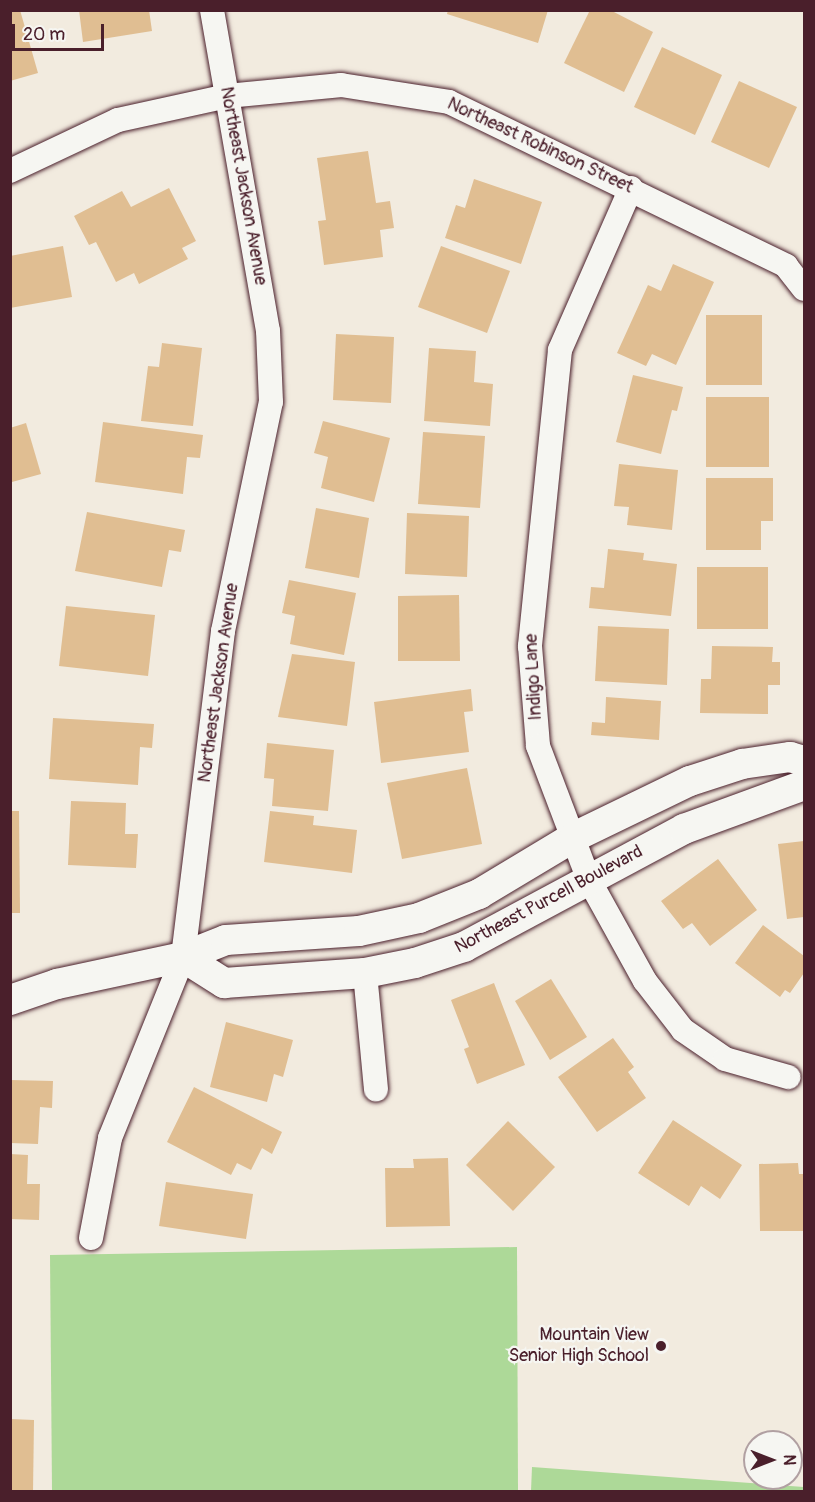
<!DOCTYPE html>
<style>
body{margin:0}
#map{position:relative;width:815px;height:1502px;overflow:hidden;background:#f2ebdf;font-family:Pangolin,sans-serif}
div>[style]{position:absolute}
.green>*{inset:0;background:#add998}
.building>*{inset:0;background:#e0be92}
.roads{filter:drop-shadow(0 0 2px #4a1f2b) drop-shadow(0 0 2px #4a1f2b)}
.minor>*{height:24px;margin:-12px;padding:0 12px;transform-origin:12px;border-radius:12px;background:#f6f6f2}
.tertiary>*{height:30px;margin:-15px;padding:0 15px;transform-origin:15px;border-radius:15px;background:#f6f6f2}
.dots>*{width:16px;height:16px;translate:-50% -50%;box-sizing:border-box;border:3px solid #f6f6f2;border-radius:50%}
span{translate:-50% -50%;white-space:nowrap;text-align:center;line-height:1.15;-webkit-text-stroke:4.5px #f6f6f2;paint-order:stroke}
.street-label{font-size:18px;color:#4a1f2b}
.poi-label{font-size:18px;color:#4a1f2b}
.right{translate:-100% -50%;text-align:right}
.frame{position:absolute;inset:0;border:12px solid #4a1f2b;pointer-events:none}
.north{position:absolute;left:743px;top:1430px;width:60px;height:60px;box-sizing:border-box;background:#f6f6f2;border:2px solid #b1a0a2;border-radius:50%;rotate:90deg;font-size:16px;font-weight:700;line-height:24px;text-align:center;color:#4a1f2b}
.north::after{content:'';display:block;margin:auto;width:21px;height:27px;background:#4a1f2b;clip-path:polygon(50% 0,100% 100%,50% 72%,0 100%)}
.scale{position:absolute;left:12px;top:24px;width:92px;height:27px;box-sizing:border-box;border:3px solid #4a1f2b;border-top:0;padding-left:8px;font-size:18px;line-height:21px;white-space:nowrap;color:#4a1f2b;-webkit-text-stroke:4px #f6f6f2;paint-order:stroke}
</style>
<div id="map">
<div class="green">
<i style="clip-path:polygon(517px 1247px,518px 1491px,52px 1491px,50px 1255px)"></i>
<i style="clip-path:polygon(532px 1467px,804px 1487px,804px 1491px,531px 1491px)"></i>
</div>
<div class="building">
<i style="clip-path:polygon(10px 10px,20px 10px,38px 73px,10px 81px)"></i>
<i style="clip-path:polygon(79px 10px,149px 10px,152px 31px,83px 42px)"></i>
<i style="clip-path:polygon(448px 10px,548px 10px,538px 43px,447px 14px)"></i>
<i style="clip-path:polygon(590px 10px,610px 10px,653px 32px,624px 92px,564px 63px)"></i>
<i style="clip-path:polygon(662px 47px,722px 75px,695px 135px,634px 107px)"></i>
<i style="clip-path:polygon(739px 81px,797px 107px,769px 168px,711px 142px)"></i>
<i style="clip-path:polygon(368px 151px,376px 203px,390px 201px,394px 228px,380px 230px,383px 257px,324px 265px,318px 221px,326px 220px,317px 158px)"></i>
<i style="clip-path:polygon(474px 179px,542px 202px,521px 264px,445px 238px,456px 205px,465px 208px)"></i>
<i style="clip-path:polygon(169px 188px,196px 241px,182px 248px,188px 259px,139px 284px,134px 273px,116px 282px,96px 242px,89px 245px,74px 216px,122px 191px,131px 207px)"></i>
<i style="clip-path:polygon(63px 246px,72px 297px,10px 308px,10px 256px)"></i>
<i style="clip-path:polygon(441px 246px,510px 271px,487px 333px,418px 307px)"></i>
<i style="clip-path:polygon(673px 264px,714px 282px,676px 365px,652px 354px,646px 366px,617px 353px,648px 285px,661px 291px)"></i>
<i style="clip-path:polygon(706px 315px,762px 315px,762px 385px,706px 385px)"></i>
<i style="clip-path:polygon(336px 334px,394px 337px,391px 403px,333px 400px)"></i>
<i style="clip-path:polygon(162px 343px,202px 348px,193px 426px,141px 421px,148px 366px,159px 367px)"></i>
<i style="clip-path:polygon(429px 348px,476px 351px,474px 382px,493px 384px,490px 426px,424px 421px)"></i>
<i style="clip-path:polygon(633px 375px,683px 387px,677px 411px,672px 410px,661px 454px,616px 442px)"></i>
<i style="clip-path:polygon(706px 397px,769px 397px,769px 467px,706px 467px)"></i>
<i style="clip-path:polygon(323px 421px,390px 438px,374px 502px,321px 488px,328px 457px,314px 453px)"></i>
<i style="clip-path:polygon(103px 422px,203px 435px,200px 458px,187px 457px,183px 494px,95px 482px)"></i>
<i style="clip-path:polygon(26px 423px,41px 474px,12px 482px,10px 428px)"></i>
<i style="clip-path:polygon(423px 432px,485px 436px,480px 508px,418px 504px)"></i>
<i style="clip-path:polygon(619px 464px,678px 470px,672px 530px,627px 525px,629px 507px,614px 506px)"></i>
<i style="clip-path:polygon(706px 478px,773px 478px,773px 521px,761px 521px,761px 550px,706px 550px)"></i>
<i style="clip-path:polygon(316px 508px,369px 518px,359px 578px,305px 568px)"></i>
<i style="clip-path:polygon(87px 512px,185px 530px,181px 552px,169px 550px,162px 587px,75px 571px)"></i>
<i style="clip-path:polygon(407px 513px,469px 516px,467px 577px,405px 574px)"></i>
<i style="clip-path:polygon(608px 549px,644px 553px,643px 560px,677px 564px,671px 616px,589px 608px,591px 587px,604px 588px)"></i>
<i style="clip-path:polygon(697px 567px,768px 567px,768px 629px,697px 629px)"></i>
<i style="clip-path:polygon(289px 580px,356px 593px,344px 655px,290px 644px,295px 616px,282px 613px)"></i>
<i style="clip-path:polygon(459px 595px,460px 661px,398px 661px,398px 596px)"></i>
<i style="clip-path:polygon(66px 606px,155px 615px,148px 676px,59px 666px)"></i>
<i style="clip-path:polygon(598px 626px,669px 629px,667px 685px,595px 681px)"></i>
<i style="clip-path:polygon(712px 646px,773px 647px,772px 662px,780px 662px,780px 685px,768px 685px,768px 714px,700px 713px,701px 679px,711px 679px)"></i>
<i style="clip-path:polygon(292px 654px,355px 662px,347px 726px,278px 717px)"></i>
<i style="clip-path:polygon(471px 689px,473px 711px,464px 712px,469px 752px,381px 763px,374px 702px)"></i>
<i style="clip-path:polygon(606px 697px,661px 701px,659px 740px,591px 735px,592px 722px,605px 723px)"></i>
<i style="clip-path:polygon(53px 718px,154px 724px,152px 748px,140px 747px,138px 785px,49px 779px)"></i>
<i style="clip-path:polygon(267px 743px,334px 750px,328px 811px,272px 806px,274px 779px,264px 778px)"></i>
<i style="clip-path:polygon(467px 768px,482px 844px,402px 859px,387px 783px)"></i>
<i style="clip-path:polygon(71px 801px,126px 803px,125px 834px,138px 834px,136px 868px,68px 865px)"></i>
<i style="clip-path:polygon(10px 811px,19px 811px,20px 913px,10px 913px)"></i>
<i style="clip-path:polygon(270px 811px,314px 816px,313px 825px,357px 830px,352px 873px,264px 862px)"></i>
<i style="clip-path:polygon(804px 841px,804px 917px,787px 919px,778px 844px)"></i>
<i style="clip-path:polygon(718px 859px,757px 910px,710px 946px,692px 923px,683px 929px,661px 901px)"></i>
<i style="clip-path:polygon(763px 925px,804px 956px,804px 973px,790px 993px,785px 990px,780px 997px,735px 963px)"></i>
<i style="clip-path:polygon(551px 979px,587px 1037px,550px 1060px,515px 1001px)"></i>
<i style="clip-path:polygon(494px 983px,525px 1065px,477px 1084px,464px 1049px,469px 1047px,451px 1000px)"></i>
<i style="clip-path:polygon(226px 1022px,293px 1040px,283px 1077px,274px 1074px,267px 1102px,210px 1087px)"></i>
<i style="clip-path:polygon(613px 1038px,634px 1067px,628px 1072px,646px 1098px,597px 1132px,558px 1077px)"></i>
<i style="clip-path:polygon(10px 1080px,53px 1081px,52px 1108px,40px 1107px,38px 1144px,10px 1143px)"></i>
<i style="clip-path:polygon(194px 1087px,282px 1132px,272px 1154px,262px 1148px,251px 1170px,237px 1163px,231px 1175px,167px 1142px)"></i>
<i style="clip-path:polygon(673px 1120px,742px 1165px,720px 1199px,701px 1186px,689px 1206px,638px 1173px)"></i>
<i style="clip-path:polygon(508px 1121px,555px 1167px,513px 1211px,466px 1165px)"></i>
<i style="clip-path:polygon(10px 1154px,28px 1155px,27px 1184px,40px 1184px,39px 1220px,10px 1219px)"></i>
<i style="clip-path:polygon(448px 1158px,450px 1226px,386px 1227px,385px 1168px,414px 1168px,413px 1159px)"></i>
<i style="clip-path:polygon(798px 1163px,799px 1174px,804px 1174px,804px 1231px,760px 1231px,759px 1164px)"></i>
<i style="clip-path:polygon(166px 1182px,253px 1194px,246px 1239px,159px 1226px)"></i>
<i style="clip-path:polygon(10px 1419px,34px 1420px,33px 1492px,10px 1492px)"></i>
</div>
<div class="roads">
<div class="minor">
<i style="left:10px;top:171px;width:119px;rotate:-25.3deg"></i>
<i style="left:118px;top:120px;width:112px;rotate:-12.4deg"></i>
<i style="left:227px;top:96px;width:115px;rotate:-5.5deg"></i>
<i style="left:341px;top:85px;width:109px;rotate:8.9deg"></i>
<i style="left:449px;top:102px;width:375px;rotate:25.9deg"></i>
<i style="left:786px;top:266px;width:29px;rotate:52deg"></i>
<i style="left:631px;top:188px;width:177px;rotate:113.7deg"></i>
<i style="left:560px;top:350px;width:298px;rotate:95.8deg"></i>
<i style="left:530px;top:646px;width:100px;rotate:85.4deg"></i>
<i style="left:538px;top:746px;width:143px;rotate:69.2deg"></i>
<i style="left:589px;top:880px;width:115px;rotate:61deg"></i>
<i style="left:645px;top:981px;width:62px;rotate:52.2deg"></i>
<i style="left:683px;top:1030px;width:51px;rotate:34.6deg"></i>
<i style="left:725px;top:1059px;width:66px;rotate:15.9deg"></i>
<i style="left:365px;top:973px;width:117px;rotate:84.6deg"></i>
<i style="left:91px;top:1238px;width:102px;rotate:-79.2deg"></i>
<i style="left:110px;top:1138px;width:195px;rotate:-68deg"></i>
<i style="left:183px;top:957px;width:328px;rotate:-83deg"></i>
<i style="left:223px;top:631px;width:234px;rotate:-78.2deg"></i>
<i style="left:271px;top:402px;width:71px;rotate:-92.4deg"></i>
<i style="left:268px;top:331px;width:326px;rotate:-99.9deg"></i>
</div>
<div class="tertiary">
<i style="left:183px;top:957px;width:49px;rotate:32.4deg"></i>
<i style="left:224px;top:983px;width:141px;rotate:-4.1deg"></i>
<i style="left:365px;top:973px;width:51px;rotate:-11.3deg"></i>
<i style="left:415px;top:963px;width:52px;rotate:-18.1deg"></i>
<i style="left:464px;top:947px;width:250px;rotate:-28.2deg"></i>
<i style="left:684px;top:829px;width:128px;rotate:-20.1deg"></i>
<i style="left:10px;top:1000px;width:50px;rotate:-18.8deg"></i>
<i style="left:57px;top:984px;width:129px;rotate:-12.1deg"></i>
<i style="left:183px;top:957px;width:46px;rotate:-21.6deg"></i>
<i style="left:226px;top:940px;width:133px;rotate:-3.9deg"></i>
<i style="left:359px;top:931px;width:61px;rotate:-12.2deg"></i>
<i style="left:419px;top:918px;width:65px;rotate:-21.8deg"></i>
<i style="left:479px;top:894px;width:111px;rotate:-31deg"></i>
<i style="left:574px;top:837px;width:129px;rotate:-25.8deg"></i>
<i style="left:690px;top:781px;width:55px;rotate:-18.1deg"></i>
<i style="left:742px;top:764px;width:49px;rotate:-8.3deg"></i>
<i style="left:790px;top:757px;width:15px;rotate:16deg"></i>
</div>
</div>
<div class="dots">
<i style="left:661px;top:1346px;background:#4a1f2b"></i>
</div>
<div class="street-label">
<span style="left:540px;top:146px;rotate:25deg">Northeast Robinson Street</span>
<span style="left:243px;top:186px;rotate:80deg">Northeast Jackson Avenue</span>
<span style="left:534px;top:677px;rotate:-93deg">Indigo Lane</span>
<span style="left:219px;top:683px;rotate:-82deg">Northeast Jackson Avenue</span>
<span style="left:549px;top:900px;rotate:-28deg">Northeast Purcell Boulevard</span>
</div>
<div class="poi-label">
<span class="right" style="left:649px;top:1346px">Mountain View<br>Senior High School</span>
</div>
<div class="frame"></div>
<div class="north">N</div>
<div class="scale">20 m</div>
</div>
